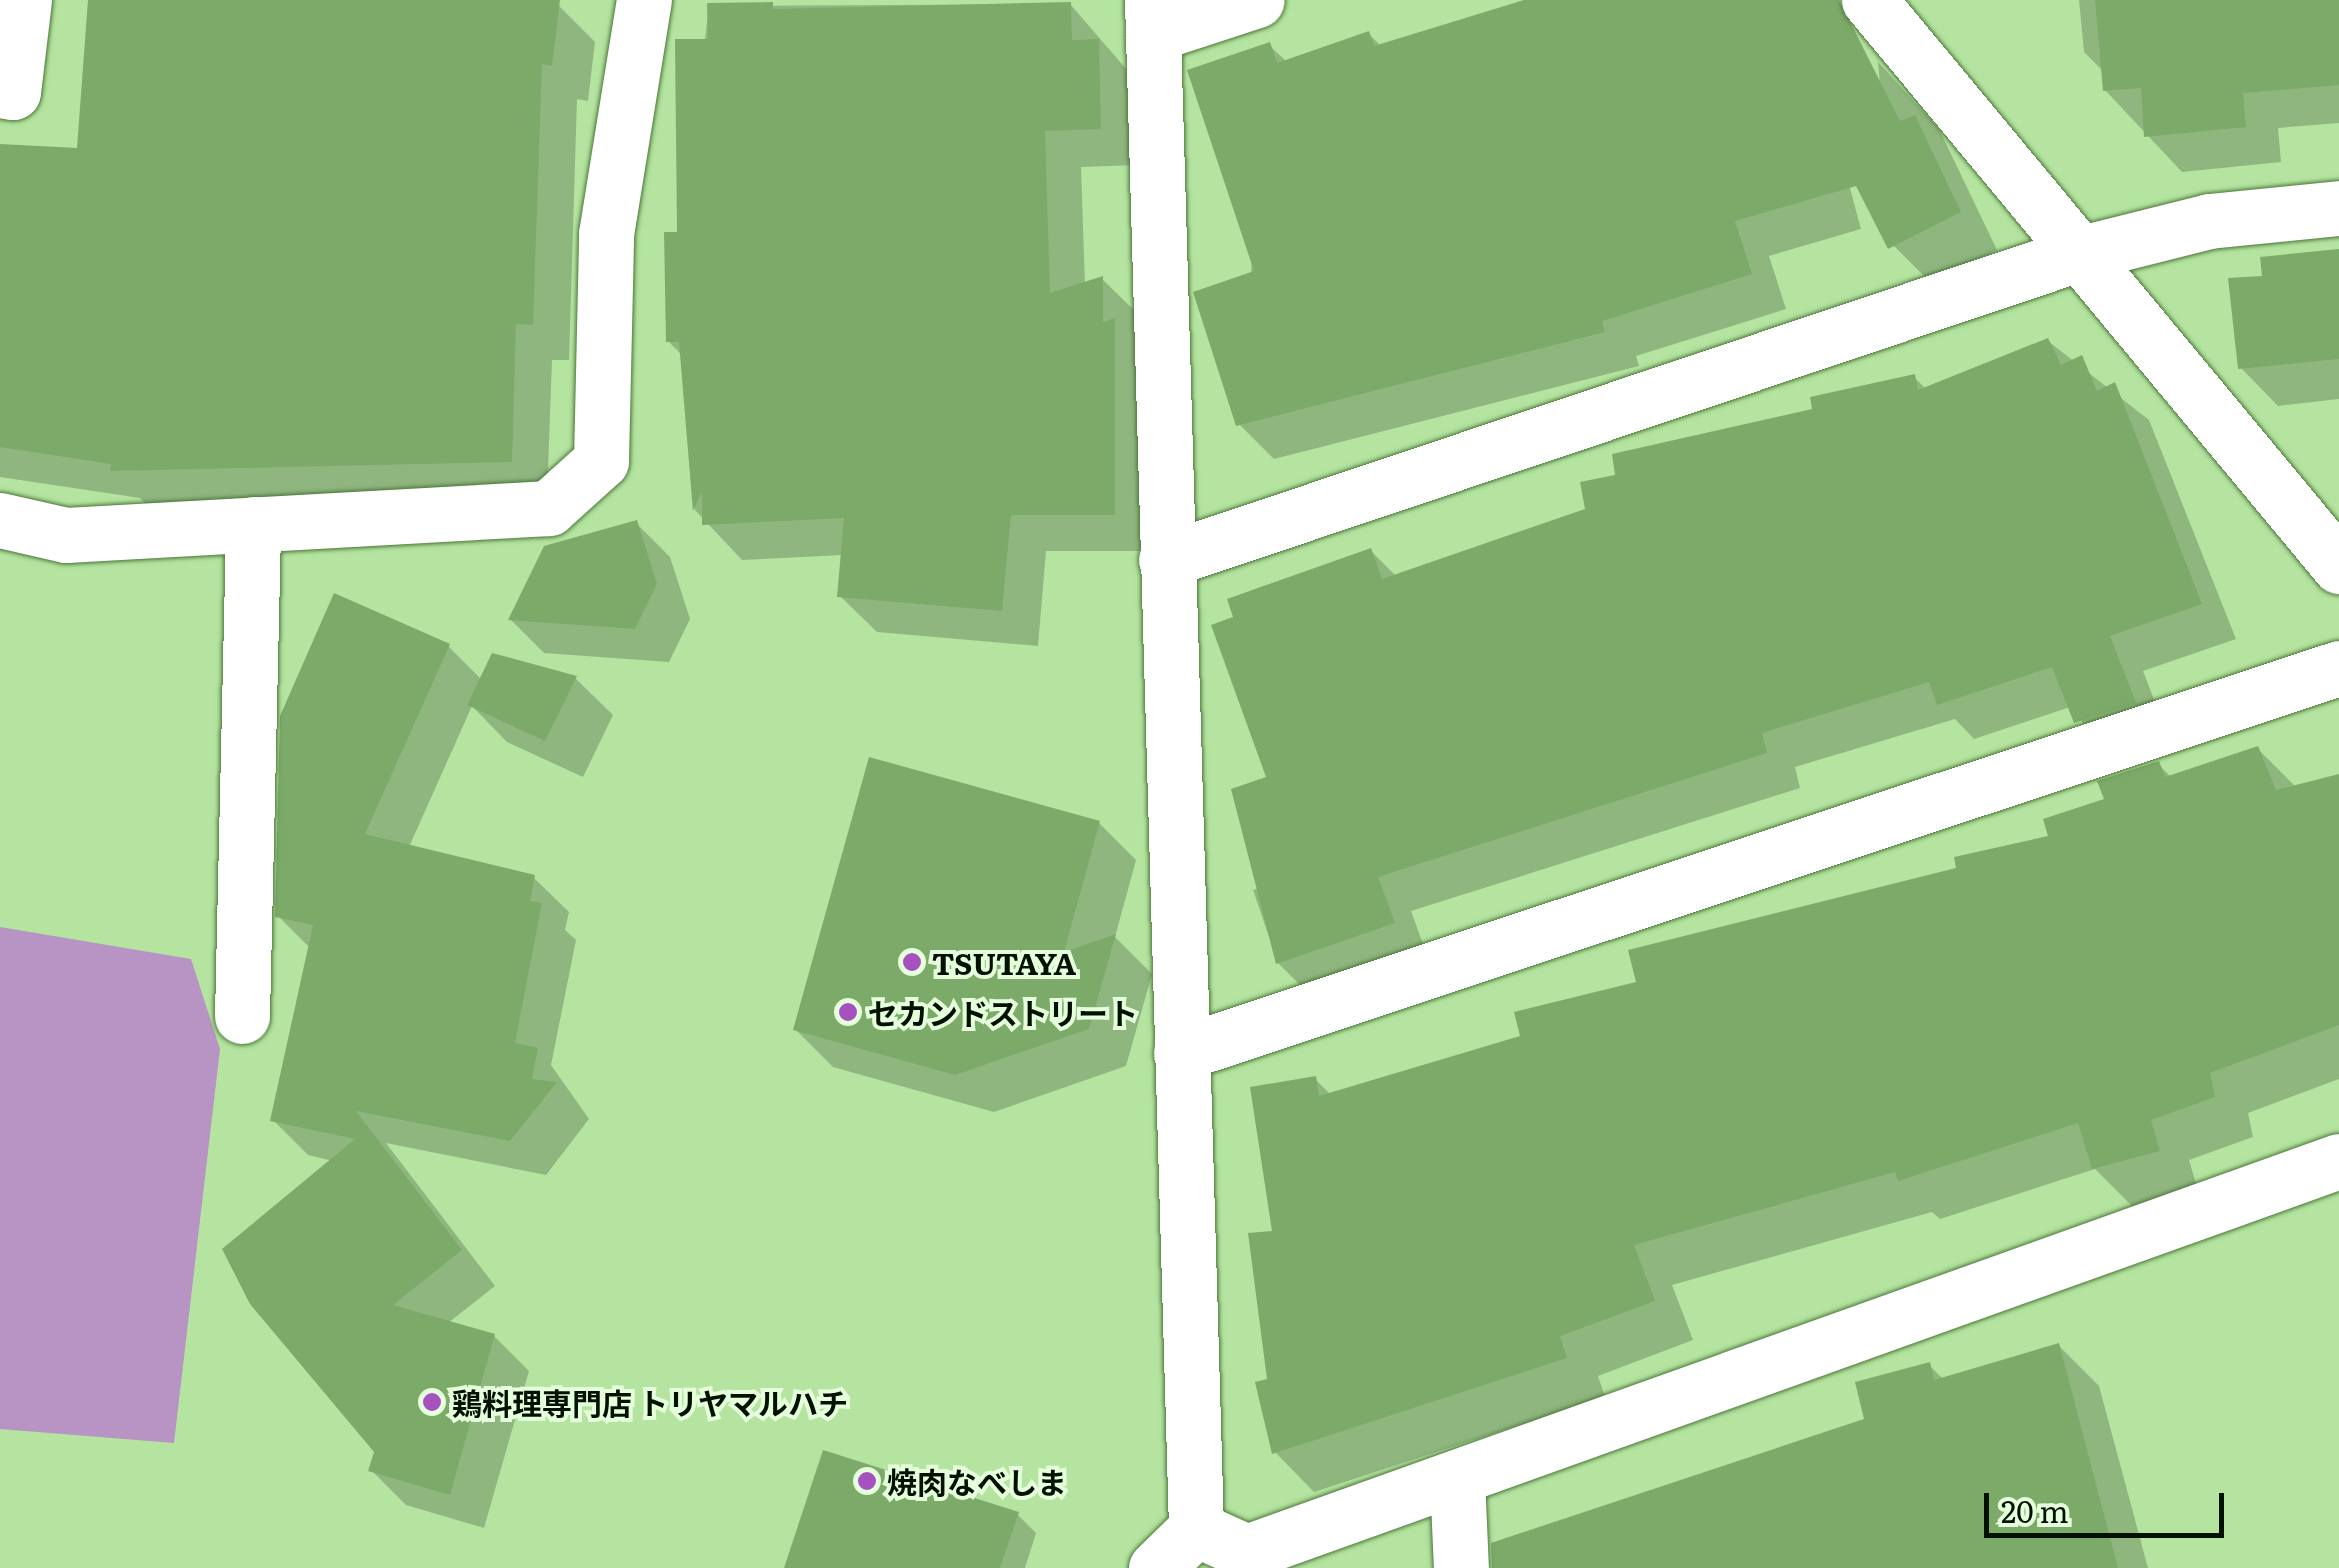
<!DOCTYPE html>
<meta charset="utf-8">
<style>
body{margin:0}
#map{position:relative;width:2339px;height:1568px;overflow:hidden;background:#b4e4a0;font-family:Literata,"Noto Sans JP",serif}
div>[style]{position:absolute}
.green>*{inset:0;background:#b794c3}
.shadow>*{inset:0;background:#0003}
.building>*{inset:0;background:#7caa69}
.roads{filter:drop-shadow(0 0 2px #4b7738) drop-shadow(0 0 2px #4b7738)}
.minor>*{height:55px;margin:-27.5px;padding:0 27.5px;transform-origin:27.5px;border-radius:27.5px;background:#fff}
.dots>*{width:28px;height:28px;translate:-50% -50%;box-sizing:border-box;border:5px solid #e5fedb;border-radius:50%}
span{translate:-50% -50%;white-space:nowrap;text-align:center;line-height:1.15;-webkit-text-stroke:8px #e5fedb;paint-order:stroke}
.poi-label{font-size:30px;color:#021100;font-weight:700}
.left{translate:0 -50%;text-align:left}
.scale{position:absolute;left:1984px;top:1493px;width:240px;height:45px;box-sizing:border-box;border:5px solid #021100;border-top:0;padding-left:12px;font-size:30px;line-height:35px;white-space:nowrap;color:#021100;-webkit-text-stroke:8px #e5fedb;paint-order:stroke}
</style>
<div id="map">
<div class="green">
<i style="clip-path:polygon(0 927px,191px 959px,220px 1049px,174px 1443px,0 1429px)"></i>
</div>
<div class="shadow">
<i style="clip-path:polygon(91px 0,518px 0,559px 6px,595px 42px,588px 101px,577px 99px,569px 360px,552px 360px,547px 497px,149px 507px,140px 498px,0 477px,0 146px,79px 151px)"></i>
<i style="clip-path:polygon(1534px 0,1799px 0,1861px 229px,1769px 256px,1786px 309px,1636px 356px,1639px 366px,1274px 459px,1239px 424px,1269px 45px,1287px 62px,1369px 34px,1381px 46px)"></i>
<i style="clip-path:polygon(2079px 0,2339px 0,2339px 123px,2278px 128px,2281px 162px,2182px 172px,2105px 90px,2104px 72px,2084px 52px)"></i>
<i style="clip-path:polygon(1070px 4px,1134px 78px,1137px 165px,1081px 167px,1085px 285px,1102px 279px,1139px 315px,1151px 551px,1046px 551px,1038px 646px,877px 632px,840px 596px,843px 555px,742px 560px,695px 510px,683px 356px,668px 341px,709px 6px)"></i>
<i style="clip-path:polygon(1878px 62px,1939px 129px,1997px 250px,1931px 283px,1894px 246px)"></i>
<i style="clip-path:polygon(2339px 251px,2339px 399px,2278px 406px,2241px 368px,2265px 278px)"></i>
<i style="clip-path:polygon(2048px 341px,2149px 420px,2236px 639px,2143px 671px,2169px 738px,2111px 757px,2070px 707px,1974px 739px,1955px 719px,1795px 767px,1800px 788px,1411px 911px,1428px 958px,1313px 998px,1278px 963px,1253px 890px,1264px 886px,1269px 779px,1371px 551px,1396px 576px,1588px 511px,1618px 477px,1914px 377px,1926px 389px)"></i>
<i style="clip-path:polygon(636px 523px,670px 557px,690px 619px,669px 662px,544px 653px,511px 620px)"></i>
<i style="clip-path:polygon(448px 646px,482px 680px,575px 678px,613px 715px,583px 777px,507px 742px,472px 706px,409px 847px,534px 878px,569px 912px,565px 930px,576px 940px,551px 1065px,589px 1119px,546px 1175px,386px 1143px,495px 1286px,448px 1323px,494px 1336px,529px 1371px,484px 1528px,406px 1505px,371px 1470px,377px 1452px,333px 1161px,308px 1155px,273px 1120px,310px 948px,278px 916px)"></i>
<i style="clip-path:polygon(2258px 749px,2296px 787px,2339px 794px,2339px 1079px,2248px 1113px,2253px 1137px,2189px 1160px,2198px 1190px,2133px 1207px,2095px 1169px,1940px 1219px,1932px 1212px,1672px 1285px,1693px 1340px,1598px 1376px,1605px 1397px,1314px 1492px,1275px 1452px,1275px 1234px,1315px 1079px,1331px 1095px,1523px 1037px,1639px 984px,2051px 837px,2158px 764px,2172px 778px)"></i>
<i style="clip-path:polygon(1099px 823px,1136px 860px,1115px 937px,1152px 974px,1126px 1066px,994px 1112px,833px 1067px,796px 1030px)"></i>
<i style="clip-path:polygon(2059px 1346px,2099px 1386px,2148px 1568px,1543px 1568px,1868px 1421px,1929px 1365px,1944px 1380px)"></i>
<i style="clip-path:polygon(1017px 1514px,1036px 1533px,1025px 1568px,787px 1568px)"></i>
</div>
<div class="building">
<i style="clip-path:polygon(88px 0,560px 0,552px 66px,542px 64px,533px 325px,516px 324px,512px 462px,110px 471px,111px 464px,0 447px,0 144px,77px 148px)"></i>
<i style="clip-path:polygon(1524px 0,1839px 0,1900px 121px,1915px 115px,1961px 212px,1888px 249px,1856px 186px,1735px 221px,1752px 274px,1602px 321px,1605px 332px,1236px 426px,1193px 292px,1254px 271px,1187px 70px,1270px 42px,1277px 63px,1369px 31px,1374px 46px)"></i>
<i style="clip-path:polygon(2095px 0,2339px 0,2339px 85px,2243px 93px,2246px 127px,2144px 137px,2141px 88px,2103px 91px)"></i>
<i style="clip-path:polygon(773px 2px,773px 9px,1071px 2px,1072px 40px,1099px 39px,1101px 129px,1045px 131px,1050px 293px,1103px 276px,1103px 322px,1115px 318px,1115px 515px,1011px 515px,1002px 611px,837px 597px,844px 518px,702px 525px,702px 492px,693px 511px,679px 342px,666px 342px,664px 232px,677px 232px,675px 39px,708px 39px,707px 3px)"></i>
<i style="clip-path:polygon(2339px 249px,2339px 359px,2238px 369px,2228px 278px,2262px 276px,2260px 257px)"></i>
<i style="clip-path:polygon(2048px 338px,2061px 365px,2082px 355px,2097px 391px,2115px 382px,2202px 604px,2110px 636px,2136px 703px,2074px 723px,2052px 667px,1937px 705px,1929px 682px,1762px 733px,1767px 753px,1378px 877px,1395px 923px,1276px 964px,1231px 789px,1266px 777px,1211px 625px,1233px 617px,1227px 599px,1371px 548px,1382px 579px,1585px 509px,1580px 482px,1615px 475px,1612px 454px,1812px 409px,1810px 397px,1915px 374px,1918px 390px)"></i>
<i style="clip-path:polygon(637px 520px,657px 584px,635px 629px,508px 620px,544px 546px)"></i>
<i style="clip-path:polygon(334px 593px,450px 644px,365px 834px,535px 875px,530px 901px,542px 903px,515px 1043px,538px 1048px,532px 1079px,557px 1082px,510px 1141px,356px 1111px,462px 1250px,393px 1305px,495px 1334px,450px 1495px,368px 1471px,374px 1452px,250px 1304px,222px 1249px,355px 1139px,270px 1121px,313px 925px,275px 917px,280px 716px)"></i>
<i style="clip-path:polygon(492px 653px,577px 676px,545px 741px,467px 705px)"></i>
<i style="clip-path:polygon(2258px 746px,2276px 790px,2339px 774px,2339px 1025px,2210px 1073px,2215px 1097px,2151px 1120px,2160px 1151px,2092px 1169px,2078px 1123px,1898px 1181px,1895px 1172px,1634px 1245px,1655px 1301px,1560px 1336px,1567px 1358px,1272px 1454px,1255px 1382px,1267px 1379px,1248px 1233px,1272px 1231px,1250px 1087px,1316px 1076px,1319px 1096px,1520px 1036px,1514px 1012px,1636px 982px,1628px 950px,1956px 868px,1954px 857px,2048px 836px,2043px 819px,2104px 799px,2097px 781px,2159px 761px,2165px 777px)"></i>
<i style="clip-path:polygon(869px 757px,1100px 821px,1064px 952px,1116px 934px,1089px 1029px,955px 1075px,793px 1030px)"></i>
<i style="clip-path:polygon(2059px 1343px,2118px 1568px,1492px 1568px,1491px 1543px,1864px 1419px,1855px 1382px,1930px 1362px,1934px 1380px)"></i>
<i style="clip-path:polygon(823px 1450px,1019px 1512px,1000px 1568px,784px 1568px)"></i>
</div>
<div class="roads">
<div class="minor">
<i style="left:1152px;top:0;width:1530px;rotate:88.35deg"></i>
<i style="left:1196px;top:1529px;width:56px;rotate:135.7deg"></i>
<i style="left:1869px;top:0;width:736px;rotate:50.29deg"></i>
<i style="left:1153px;top:34px;width:109px;rotate:-18.1deg"></i>
<i style="left:0;top:90px;width:13px;rotate:9deg"></i>
<i style="left:13px;top:92px;width:93px;rotate:-83.2deg"></i>
<i style="left:0;top:520px;width:68px;rotate:12.8deg"></i>
<i style="left:66px;top:535px;width:484px;rotate:-3.2deg"></i>
<i style="left:549px;top:508px;width:70px;rotate:-42.1deg"></i>
<i style="left:601px;top:461px;width:227px;rotate:-88.7deg"></i>
<i style="left:606px;top:234px;width:237px;rotate:-80.8deg"></i>
<i style="left:1166px;top:560px;width:962px;rotate:-18.55deg"></i>
<i style="left:2078px;top:254px;width:135px;rotate:-14.1deg"></i>
<i style="left:2209px;top:221px;width:131px;rotate:-5.7deg"></i>
<i style="left:242px;top:1016px;width:492px;rotate:-88.7deg"></i>
<i style="left:1181px;top:1053px;width:1220px;rotate:-18.39deg"></i>
<i style="left:1457px;top:1478px;width:90px;rotate:87.5deg"></i>
<i style="left:1196px;top:1529px;width:56px;rotate:24.3deg"></i>
<i style="left:1247px;top:1552px;width:1160px;rotate:-19.7deg"></i>
</div>
</div>
<div class="dots">
<i style="left:912px;top:962px;background:#a551c0"></i>
<i style="left:848px;top:1012px;background:#a551c0"></i>
<i style="left:432px;top:1402px;background:#a551c0"></i>
<i style="left:867px;top:1481px;background:#a551c0"></i>
</div>
<div class="poi-label">
<span class="left" style="left:932px;top:962px">TSUTAYA</span>
<span class="left" style="left:868px;top:1012px">セカンドストリート</span>
<span class="left" style="left:452px;top:1402px">鶏料理専門店 トリヤマルハチ</span>
<span class="left" style="left:887px;top:1481px">焼肉なべしま</span>
</div>
<div class="scale">20 m</div>
</div>
